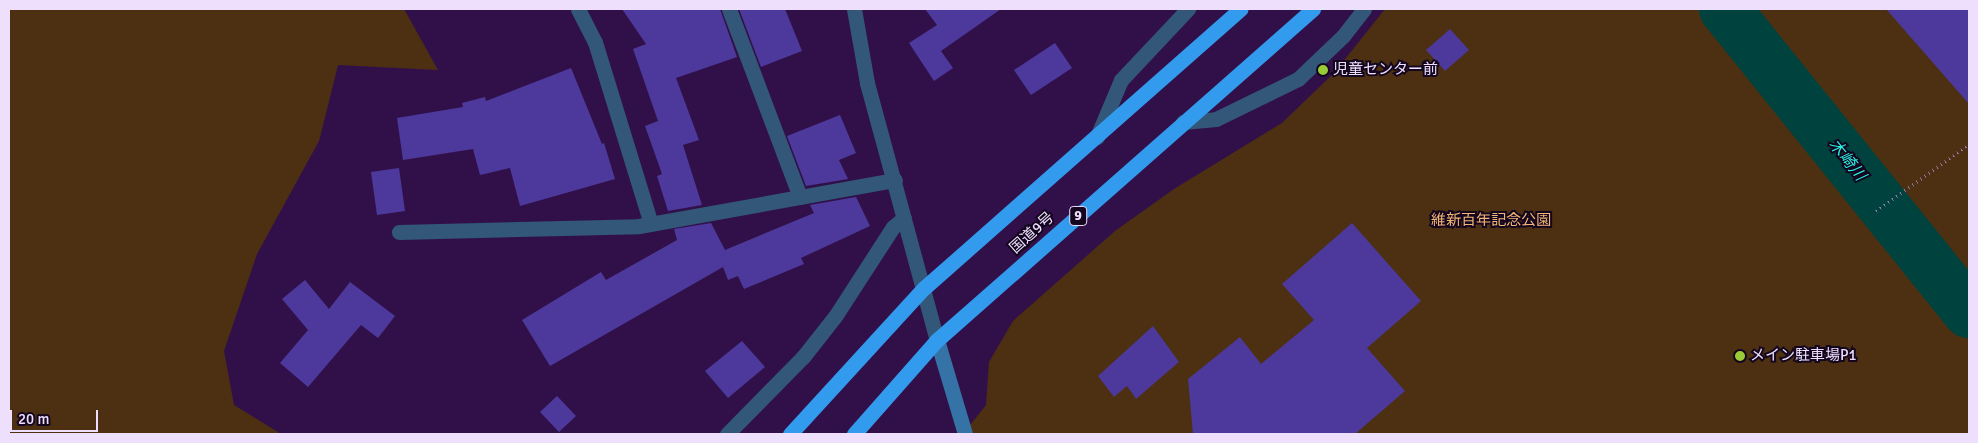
<!DOCTYPE html>
<meta charset="utf-8">
<style>
body{margin:0}
#map{position:relative;width:1978px;height:443px;overflow:hidden;background:#31104a;font-family:Signika,"Noto Sans JP",sans-serif}
div>[style]{position:absolute}
.green>*{inset:0;background:#4c3011}
.river>*{height:52px;margin:-26px;padding:0 26px;transform-origin:26px;border-radius:26px;background:#00433e}
.building>*{inset:0;background:#4c399b}
.path>*{height:3px;margin-top:-1.5px;transform-origin:0;background:repeating-linear-gradient(90deg,#9078a4 0 1px,transparent 0 5px)}
.lane>*{height:15px;margin:-7.5px;padding:0 7.5px;transform-origin:7.5px;border-radius:7.5px;background:#325778}
.street>*{height:15px;margin:-7.5px;padding:0 7.5px;transform-origin:7.5px;border-radius:7.5px;background:#325778}
.secondary>*{height:15px;margin:-7.5px;padding:0 7.5px;transform-origin:7.5px;border-radius:7.5px;background:#3573a7}
.highway>*{height:15px;margin:-7.5px;padding:0 7.5px;transform-origin:7.5px;border-radius:7.5px;background:#339bed}
.dots>*{width:14px;height:14px;translate:-50% -50%;box-sizing:border-box;border:2px solid #13061e;border-radius:50%}
span{translate:-50% -50%;white-space:nowrap;text-align:center;line-height:1.15;-webkit-text-stroke:4px #13061e;paint-order:stroke}
.shield-label span{padding:1px 4px;background:#13061e;border:1px solid;border-radius:4px;-webkit-text-stroke-width:0}
.shield-label{font-size:14px;color:#eee0fd;font-weight:700}
.poi-label{font-size:15px;color:#eee0fd}
.left{translate:0 -50%;text-align:left}
.park-label{font-size:15px;color:#f3b574}
.street-label{font-size:15px;color:#eee0fd}
.water-label{font-size:16px;color:#28f2e3;font-style:italic}
.frame{position:absolute;inset:0;border:10px solid #eee0fd;pointer-events:none}
.scale{position:absolute;left:10px;top:410px;width:88px;height:22px;box-sizing:border-box;border:2px solid #eee0fd;border-top:0;padding-left:6px;font-size:15px;line-height:18px;white-space:nowrap;color:#eee0fd;-webkit-text-stroke:4px #13061e;paint-order:stroke}
</style>
<div id="map">
<div class="green">
<i style="clip-path:polygon(9px 9px,404px 9px,438px 70px,338px 65px,319px 141px,257px 254px,224px 351px,234px 405px,281px 434px,9px 434px)"></i>
<i style="clip-path:polygon(1385px 9px,1969px 9px,1969px 434px,963px 434px,986px 405px,989px 362px,1013px 321px,1115px 231px,1174px 189px,1282px 123px,1334px 73px)"></i>
</div>
<div class="river">
<i style="left:1725px;top:9px;width:389px;rotate:51.2deg"></i>
</div>
<div class="building">
<i style="clip-path:polygon(622px 9px,720px 9px,737px 57px,676px 78px,699px 140px,683px 145px,702px 205px,668px 211px,657px 176px,662px 174px,645px 126px,658px 121px,633px 49px,646px 44px)"></i>
<i style="clip-path:polygon(739px 9px,785px 9px,802px 51px,761px 67px)"></i>
<i style="clip-path:polygon(925px 9px,1001px 9px,941px 51px,953px 68px,934px 81px,909px 43px,937px 25px)"></i>
<i style="clip-path:polygon(1886px 9px,1969px 9px,1969px 104px)"></i>
<i style="clip-path:polygon(1450px 29px,1469px 50px,1445px 71px,1426px 50px)"></i>
<i style="clip-path:polygon(1055px 43px,1072px 68px,1031px 95px,1014px 70px)"></i>
<i style="clip-path:polygon(571px 68px,602px 144px,604px 143px,615px 179px,520px 206px,510px 168px,480px 175px,473px 149px,403px 160px,397px 118px,463px 107px,462px 103px,485px 97px,486px 101px)"></i>
<i style="clip-path:polygon(840px 115px,856px 153px,839px 160px,848px 179px,806px 186px,787px 136px)"></i>
<i style="clip-path:polygon(399px 168px,405px 211px,377px 215px,371px 172px)"></i>
<i style="clip-path:polygon(856px 197px,870px 226px,801px 258px,804px 264px,744px 289px,738px 276px,728px 280px,723px 267px,550px 366px,522px 320px,601px 272px,606px 280px,677px 240px,674px 229px,711px 223px,725px 250px,814px 213px,810px 205px)"></i>
<i style="clip-path:polygon(1352px 223px,1421px 301px,1367px 348px,1405px 391px,1355px 434px,1193px 434px,1188px 379px,1240px 337px,1261px 364px,1314px 320px,1282px 284px)"></i>
<i style="clip-path:polygon(305px 280px,329px 309px,350px 282px,395px 316px,378px 338px,361px 325px,308px 387px,280px 363px,308px 330px,282px 299px)"></i>
<i style="clip-path:polygon(1153px 326px,1179px 362px,1136px 399px,1127px 386px,1114px 397px,1098px 376px)"></i>
<i style="clip-path:polygon(742px 341px,765px 367px,728px 398px,705px 371px)"></i>
<i style="clip-path:polygon(557px 396px,576px 416px,559px 432px,540px 412px)"></i>
</div>
<div class="path">
<i style="left:1876px;top:211px;width:115px;rotate:-35.8deg"></i>
</div>
<div class="lane">
<i style="left:729px;top:9px;width:201px;rotate:69.3deg"></i>
</div>
<div class="street">
<i style="left:578px;top:9px;width:37px;rotate:63deg"></i>
<i style="left:595px;top:42px;width:190px;rotate:72.9deg"></i>
<i style="left:854px;top:9px;width:75px;rotate:80deg"></i>
<i style="left:867px;top:83px;width:266px;rotate:74.8deg"></i>
<i style="left:1183px;top:122px;width:33px;rotate:-5deg"></i>
<i style="left:1216px;top:119px;width:91px;rotate:-26deg"></i>
<i style="left:1298px;top:79px;width:62px;rotate:-43.7deg"></i>
<i style="left:1343px;top:36px;width:34px;rotate:-52deg"></i>
<i style="left:1097px;top:137px;width:62px;rotate:-67.2deg"></i>
<i style="left:1121px;top:80px;width:98px;rotate:-46.7deg"></i>
<i style="left:399px;top:232px;width:240px;rotate:-1.4deg"></i>
<i style="left:639px;top:226px;width:260px;rotate:-10.2deg"></i>
<i style="left:727px;top:434px;width:108px;rotate:-45.4deg"></i>
<i style="left:803px;top:357px;width:53px;rotate:-51.8deg"></i>
<i style="left:836px;top:315px;width:105px;rotate:-57.1deg"></i>
<i style="left:893px;top:227px;width:14px;rotate:-39deg"></i>
</div>
<div class="secondary">
<i style="left:937px;top:340px;width:98px;rotate:73.4deg"></i>
</div>
<div class="highway">
<i style="left:790px;top:434px;width:198px;rotate:-47.5deg"></i>
<i style="left:924px;top:288px;width:422px;rotate:-41.4deg"></i>
<i style="left:854px;top:434px;width:125px;rotate:-48.6deg"></i>
<i style="left:937px;top:340px;width:501px;rotate:-41.36deg"></i>
</div>
<div class="dots">
<i style="left:1323px;top:70px;background:#99cb36"></i>
<i style="left:1740px;top:356px;background:#99cb36"></i>
</div>
<div class="shield-label">
<span style="left:1078px;top:216px">9</span>
</div>
<div class="poi-label">
<span class="left" style="left:1333px;top:70px">児童センター前</span>
<span class="left" style="left:1750px;top:356px">メイン駐車場P1</span>
</div>
<div class="park-label">
<span style="left:1491px;top:221px">維新百年記念公園</span>
</div>
<div class="street-label">
<span style="left:1032px;top:233px;rotate:-42deg">国道9号</span>
</div>
<div class="water-label">
<span style="left:1847px;top:160px;rotate:51deg">木崎川</span>
</div>
<div class="frame"></div>
<div class="scale">20 m</div>
</div>
